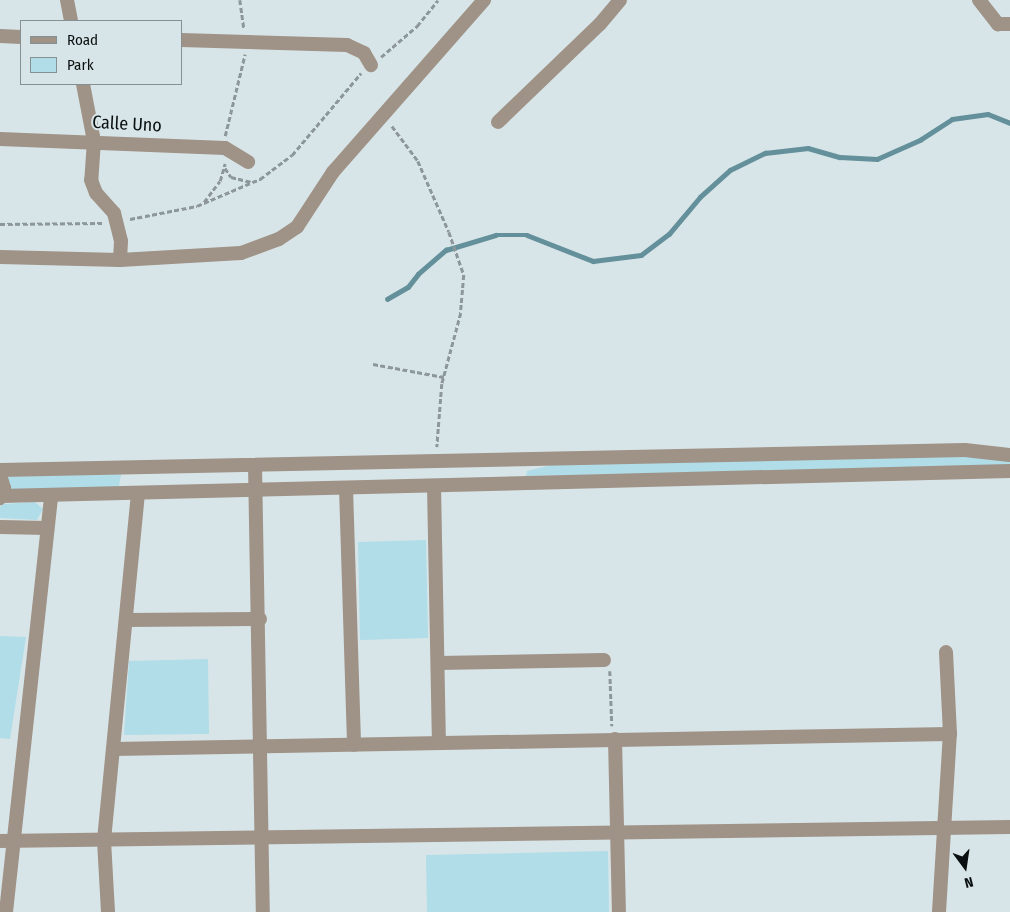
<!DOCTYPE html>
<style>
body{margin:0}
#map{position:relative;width:1010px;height:912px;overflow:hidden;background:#d8e5e8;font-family:"Fira Sans Condensed",sans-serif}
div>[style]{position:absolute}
.green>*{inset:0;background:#b0dde7}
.stream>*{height:4.5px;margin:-2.25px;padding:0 2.25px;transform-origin:2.25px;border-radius:2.25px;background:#63909a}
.path>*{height:2.5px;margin-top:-1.25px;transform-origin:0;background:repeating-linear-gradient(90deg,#8d9799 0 5px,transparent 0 7.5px)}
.minor>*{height:14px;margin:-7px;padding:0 7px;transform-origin:7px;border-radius:7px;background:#9f9286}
span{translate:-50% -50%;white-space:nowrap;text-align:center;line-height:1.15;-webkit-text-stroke:4px #d8e5e8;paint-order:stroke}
.street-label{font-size:18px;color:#0a0f10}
.legend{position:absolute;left:20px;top:20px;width:162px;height:65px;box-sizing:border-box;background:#d8e5e8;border:1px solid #868f92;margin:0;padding:6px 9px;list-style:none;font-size:15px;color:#0a0f10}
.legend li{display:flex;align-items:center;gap:10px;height:25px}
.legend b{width:25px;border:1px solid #868f92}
.north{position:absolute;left:940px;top:842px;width:50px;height:50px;-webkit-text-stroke:4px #d8e5e8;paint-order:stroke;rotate:166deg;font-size:14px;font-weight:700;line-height:20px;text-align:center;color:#0a0f10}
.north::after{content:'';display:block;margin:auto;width:18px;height:22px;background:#0a0f10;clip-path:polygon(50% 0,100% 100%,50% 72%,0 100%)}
</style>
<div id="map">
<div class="green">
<i style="clip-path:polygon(963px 454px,1010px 460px,1010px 467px,526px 476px,527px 471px,555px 464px)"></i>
<i style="clip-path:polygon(121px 474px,119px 487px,11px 490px,6px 479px,8px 476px)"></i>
<i style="clip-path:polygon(35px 502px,43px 509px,37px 520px,0 518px,0 507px,3px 504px)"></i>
<i style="clip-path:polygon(426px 540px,428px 638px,360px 640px,358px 542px)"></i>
<i style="clip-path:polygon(0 636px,26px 637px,10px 739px,0 738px)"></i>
<i style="clip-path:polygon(208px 659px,209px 734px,124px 735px,129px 661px)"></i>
<i style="clip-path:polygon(608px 851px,609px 912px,427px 912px,426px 855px)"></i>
</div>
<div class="stream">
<i style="left:387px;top:299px;width:24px;rotate:-30deg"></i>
<i style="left:408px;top:287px;width:16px;rotate:-52deg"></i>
<i style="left:418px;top:274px;width:37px;rotate:-41deg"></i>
<i style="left:446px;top:250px;width:52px;rotate:-16.7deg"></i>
<i style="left:496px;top:235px;width:31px"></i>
<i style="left:527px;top:235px;width:71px;rotate:21.5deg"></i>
<i style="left:593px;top:261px;width:48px;rotate:-7.1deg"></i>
<i style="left:641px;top:255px;width:35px;rotate:-37deg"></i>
<i style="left:669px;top:234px;width:48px;rotate:-50deg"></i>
<i style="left:700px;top:197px;width:40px;rotate:-42deg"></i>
<i style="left:730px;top:170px;width:39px;rotate:-26deg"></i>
<i style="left:765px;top:153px;width:43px;rotate:-6.6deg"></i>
<i style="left:808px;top:148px;width:33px;rotate:16deg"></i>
<i style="left:840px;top:157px;width:37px;rotate:3deg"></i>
<i style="left:877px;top:159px;width:47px;rotate:-23.8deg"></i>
<i style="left:920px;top:140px;width:38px;rotate:-33deg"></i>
<i style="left:952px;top:119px;width:36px;rotate:-8deg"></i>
<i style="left:988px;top:114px;width:24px;rotate:22deg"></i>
</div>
<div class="path">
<i style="left:240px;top:0;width:29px;rotate:82deg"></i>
<i style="left:381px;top:57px;width:48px;rotate:-40.7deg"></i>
<i style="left:417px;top:26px;width:33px;rotate:-51deg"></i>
<i style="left:392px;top:126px;width:44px;rotate:53.4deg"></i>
<i style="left:418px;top:161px;width:77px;rotate:66.4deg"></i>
<i style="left:449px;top:232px;width:46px;rotate:70.8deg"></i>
<i style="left:464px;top:275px;width:38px;rotate:95deg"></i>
<i style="left:461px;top:313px;width:73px;rotate:105deg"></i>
<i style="left:442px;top:384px;width:63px;rotate:94.5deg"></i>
<i style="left:225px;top:136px;width:84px;rotate:-76.3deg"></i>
<i style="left:225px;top:168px;width:11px;rotate:56deg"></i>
<i style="left:231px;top:177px;width:21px;rotate:14deg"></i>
<i style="left:204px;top:202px;width:26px;rotate:-53deg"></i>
<i style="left:220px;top:181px;width:18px;rotate:-74deg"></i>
<i style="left:130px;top:219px;width:68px;rotate:-11deg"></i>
<i style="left:197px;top:206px;width:69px;rotate:-23.2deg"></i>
<i style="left:260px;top:179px;width:40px;rotate:-37deg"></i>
<i style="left:292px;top:155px;width:107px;rotate:-49.9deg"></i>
<i style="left:0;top:224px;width:102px;rotate:-0.6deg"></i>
<i style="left:373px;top:364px;width:72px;rotate:10.4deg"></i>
<i style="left:610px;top:671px;width:55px;rotate:87.9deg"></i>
</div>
<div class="minor">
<i style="left:67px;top:0;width:21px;rotate:79deg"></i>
<i style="left:979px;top:0;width:31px;rotate:52deg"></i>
<i style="left:998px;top:24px;width:12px"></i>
<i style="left:0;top:36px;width:21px;rotate:3deg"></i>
<i style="left:181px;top:40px;width:166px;rotate:1.7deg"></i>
<i style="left:347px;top:45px;width:19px;rotate:25deg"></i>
<i style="left:364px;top:53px;width:14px;rotate:60deg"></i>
<i style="left:83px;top:84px;width:58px;rotate:79.1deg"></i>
<i style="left:94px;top:141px;width:39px;rotate:94deg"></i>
<i style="left:91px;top:180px;width:14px;rotate:69deg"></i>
<i style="left:96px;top:193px;width:27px;rotate:48deg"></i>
<i style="left:114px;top:213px;width:29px;rotate:76deg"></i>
<i style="left:121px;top:241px;width:19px;rotate:93deg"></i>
<i style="left:498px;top:122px;width:141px;rotate:-43.9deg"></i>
<i style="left:600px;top:24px;width:31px;rotate:-50deg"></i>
<i style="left:0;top:139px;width:225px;rotate:2.3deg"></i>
<i style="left:225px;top:148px;width:27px;rotate:31deg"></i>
<i style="left:0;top:257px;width:120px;rotate:1.4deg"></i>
<i style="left:120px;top:260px;width:121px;rotate:-3.3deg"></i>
<i style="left:241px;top:253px;width:40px;rotate:-20.2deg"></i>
<i style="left:279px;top:239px;width:22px;rotate:-34deg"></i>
<i style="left:297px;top:227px;width:66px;rotate:-56.8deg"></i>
<i style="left:333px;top:172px;width:229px;rotate:-48.7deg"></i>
<i style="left:255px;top:465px;width:447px;rotate:89deg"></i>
<i style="left:0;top:470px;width:965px;rotate:-1.19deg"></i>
<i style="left:965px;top:450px;width:45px;rotate:6.3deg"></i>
<i style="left:0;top:475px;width:14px;rotate:73deg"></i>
<i style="left:4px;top:488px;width:11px;rotate:112deg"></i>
<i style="left:434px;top:486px;width:257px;rotate:88.9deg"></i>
<i style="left:346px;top:488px;width:257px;rotate:88.2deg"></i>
<i style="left:1px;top:496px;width:1009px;rotate:-1.42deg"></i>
<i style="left:0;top:527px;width:47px;rotate:1.2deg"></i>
<i style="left:126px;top:620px;width:134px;rotate:-0.4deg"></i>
<i style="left:438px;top:663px;width:166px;rotate:-1deg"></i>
<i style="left:615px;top:739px;width:173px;rotate:88.7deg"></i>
<i style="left:113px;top:749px;width:837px;rotate:-1.03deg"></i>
<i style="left:0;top:841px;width:1010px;rotate:-0.79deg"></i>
<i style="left:6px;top:912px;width:418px;rotate:-83.8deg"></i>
<i style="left:108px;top:912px;width:72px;rotate:-93.2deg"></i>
<i style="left:104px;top:840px;width:348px;rotate:-84.4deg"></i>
<i style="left:939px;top:912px;width:178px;rotate:-86.5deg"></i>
<i style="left:950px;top:734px;width:82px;rotate:-92.8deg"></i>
</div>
<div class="street-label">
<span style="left:127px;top:124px;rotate:3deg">Calle Uno</span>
</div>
<ul class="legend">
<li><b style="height:6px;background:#9f9286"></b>Road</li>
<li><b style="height:14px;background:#b0dde7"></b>Park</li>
</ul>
<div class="north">N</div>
</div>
